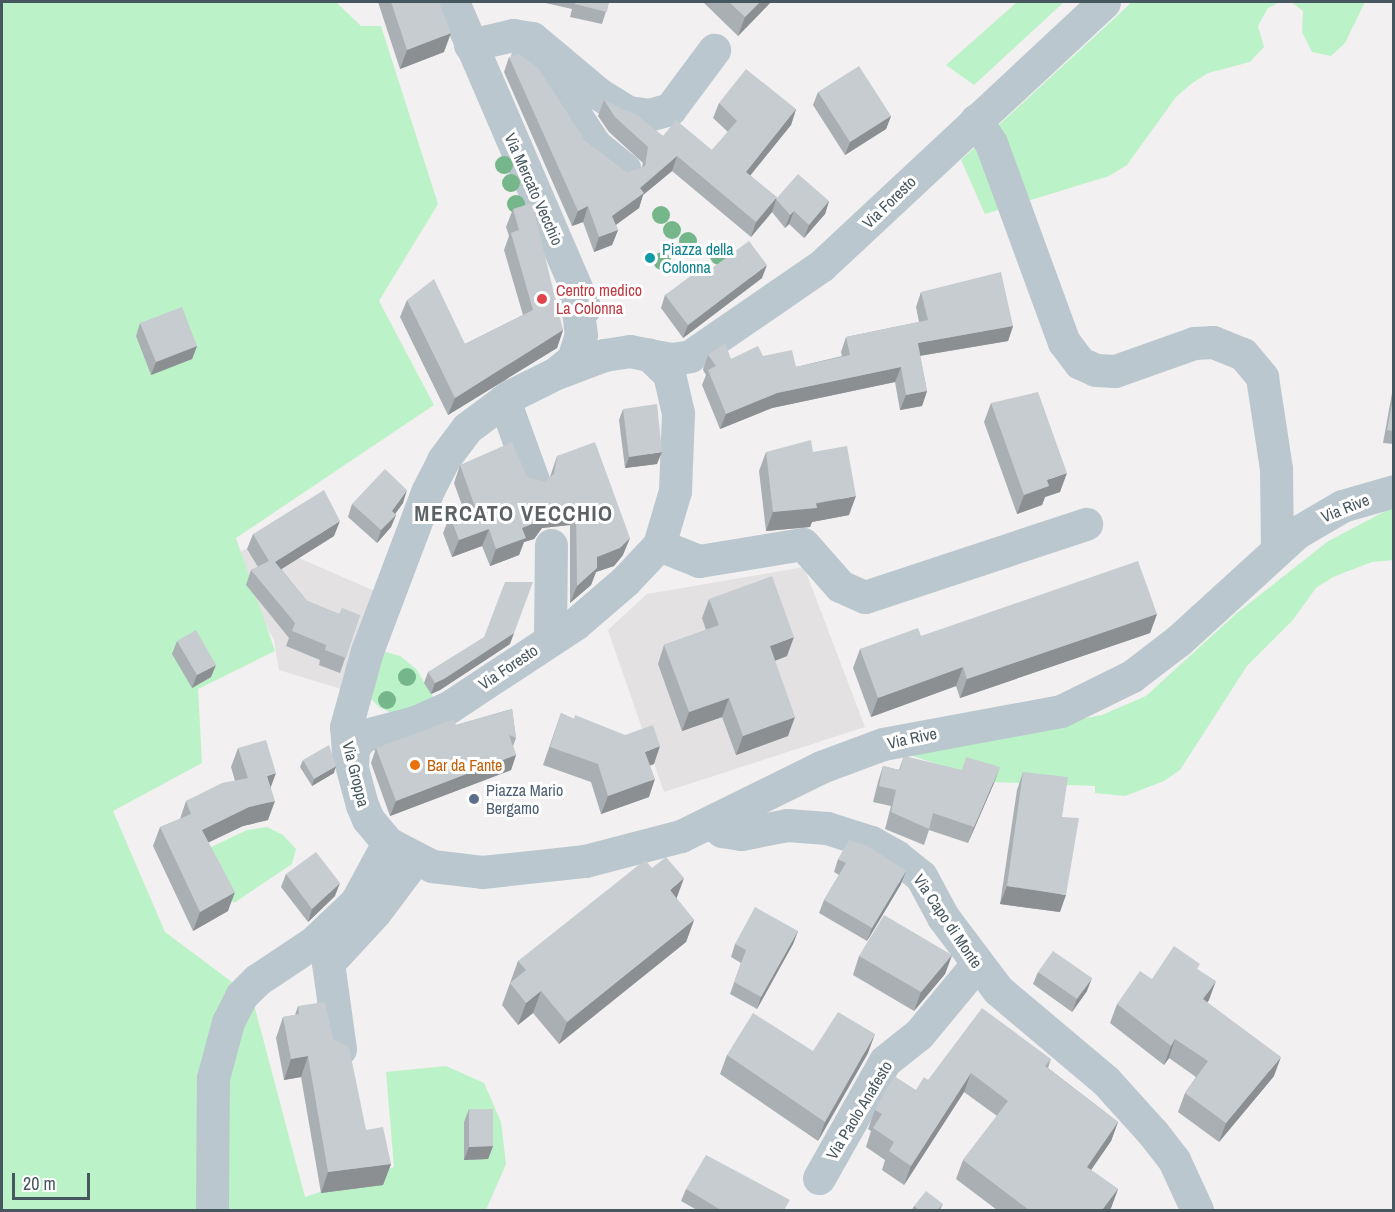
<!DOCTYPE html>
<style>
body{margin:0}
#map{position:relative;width:1395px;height:1212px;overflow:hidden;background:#f2f0f0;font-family:"Archivo Narrow",sans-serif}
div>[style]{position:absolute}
.education>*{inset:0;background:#e3e1e2}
.green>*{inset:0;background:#bcf2c8}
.minor>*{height:33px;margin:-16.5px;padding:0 16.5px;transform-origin:16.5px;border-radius:16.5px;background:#bac7ce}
.trees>*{width:18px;height:18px;margin:-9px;border-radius:50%;background:#76b68b}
.wall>*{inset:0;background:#aaafb3}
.shaded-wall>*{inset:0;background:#8b8f92}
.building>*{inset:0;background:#c6ccd0}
.dots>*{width:16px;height:16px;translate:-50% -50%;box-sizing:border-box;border:3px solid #fff;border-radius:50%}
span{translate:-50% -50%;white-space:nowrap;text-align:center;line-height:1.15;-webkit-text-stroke:6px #fff;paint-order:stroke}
.street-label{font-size:16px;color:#46575f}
.culture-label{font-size:16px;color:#0d838f}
.left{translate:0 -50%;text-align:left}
.health-label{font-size:16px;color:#be3a42}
.food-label{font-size:16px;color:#c56008}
.service-label{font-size:16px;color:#4e5e75}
.district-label{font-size:22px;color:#5c6165;font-weight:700;letter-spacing:1.5px}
.frame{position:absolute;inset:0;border:3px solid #46575f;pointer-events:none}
.scale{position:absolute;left:12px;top:1173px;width:78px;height:27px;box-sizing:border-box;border:3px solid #46575f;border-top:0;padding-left:8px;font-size:18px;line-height:21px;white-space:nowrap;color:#46575f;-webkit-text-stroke:4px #fff;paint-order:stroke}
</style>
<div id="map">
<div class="education">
<i style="clip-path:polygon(247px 548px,261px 571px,295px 552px,299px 558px,377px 592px,341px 689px,279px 670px,274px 640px,229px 559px)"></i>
<i style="clip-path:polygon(804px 567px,865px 727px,664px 792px,608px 630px,647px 594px)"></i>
</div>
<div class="green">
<i style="clip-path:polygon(2px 2px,336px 2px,361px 26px,381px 26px,438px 204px,379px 301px,434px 405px,236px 538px,275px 651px,198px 689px,202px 763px,113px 811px,165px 932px,252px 997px,305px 1197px,394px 1167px,386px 1072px,446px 1066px,484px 1083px,501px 1122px,506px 1164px,486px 1210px,2px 1210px)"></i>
<i style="clip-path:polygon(1017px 2px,1064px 2px,974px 85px,946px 65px)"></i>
<i style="clip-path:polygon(1132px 2px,1280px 2px,1268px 8px,1258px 26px,1264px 47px,1250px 62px,1208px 73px,1191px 84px,1176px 97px,1127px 165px,1109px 176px,985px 214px,961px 160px)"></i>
<i style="clip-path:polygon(1291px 2px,1365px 2px,1345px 43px,1331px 56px,1312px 52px,1302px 32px,1303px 11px)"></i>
<i style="clip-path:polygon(1393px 507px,1393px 560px,1372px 562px,1333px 577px,1316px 588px,1292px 621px,1247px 666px,1180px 770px,1164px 781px,1125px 796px,1095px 793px,1095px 786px,990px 782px,907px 754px,1102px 715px,1146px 696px,1237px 613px,1327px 542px)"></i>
<i style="clip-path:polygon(376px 649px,400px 656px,416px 669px,438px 705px,391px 713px,379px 707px,369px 697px)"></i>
<i style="clip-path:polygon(267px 827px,283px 835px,296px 849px,292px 864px,234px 903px,220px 889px,203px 851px,247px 830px)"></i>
</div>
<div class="minor">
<i style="left:453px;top:2px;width:333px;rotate:66.7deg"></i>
<i style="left:470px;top:45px;width:44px;rotate:-13.1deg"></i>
<i style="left:513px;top:35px;width:19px;rotate:9deg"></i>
<i style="left:532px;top:38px;width:87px;rotate:39.9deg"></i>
<i style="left:599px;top:94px;width:34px;rotate:32deg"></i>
<i style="left:628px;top:112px;width:21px;rotate:8deg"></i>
<i style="left:649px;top:115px;width:22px;rotate:-16deg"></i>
<i style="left:670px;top:109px;width:74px;rotate:-53.3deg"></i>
<i style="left:527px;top:57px;width:23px;rotate:34deg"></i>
<i style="left:546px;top:70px;width:90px;rotate:56.8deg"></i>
<i style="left:595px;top:145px;width:38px;rotate:39deg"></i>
<i style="left:976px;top:120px;width:27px;rotate:57deg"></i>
<i style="left:991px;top:143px;width:212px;rotate:69.9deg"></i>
<i style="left:1064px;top:342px;width:26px;rotate:53deg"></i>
<i style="left:1080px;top:363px;width:17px;rotate:24deg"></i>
<i style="left:1096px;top:370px;width:19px;rotate:3deg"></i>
<i style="left:1115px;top:371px;width:84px;rotate:-19.5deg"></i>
<i style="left:1194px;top:343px;width:19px;rotate:-3deg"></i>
<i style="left:1213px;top:342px;width:32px;rotate:22deg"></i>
<i style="left:1243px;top:354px;width:30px;rotate:50deg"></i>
<i style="left:1262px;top:377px;width:93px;rotate:81.3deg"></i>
<i style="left:1276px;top:469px;width:80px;rotate:89.3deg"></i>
<i style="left:649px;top:355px;width:23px;rotate:10deg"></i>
<i style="left:672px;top:359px;width:18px;rotate:-9deg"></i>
<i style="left:690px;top:356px;width:159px;rotate:-34.5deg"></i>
<i style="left:821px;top:266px;width:387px;rotate:-43deg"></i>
<i style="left:504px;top:400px;width:85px;rotate:70.1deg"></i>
<i style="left:659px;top:545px;width:43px;rotate:21.8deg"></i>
<i style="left:699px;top:561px;width:105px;rotate:-9.3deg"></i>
<i style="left:803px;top:544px;width:56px;rotate:48.6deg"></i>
<i style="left:840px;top:586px;width:27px;rotate:24deg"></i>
<i style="left:865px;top:597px;width:233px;rotate:-18.3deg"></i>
<i style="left:550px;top:640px;width:95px;rotate:-89.4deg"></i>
<i style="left:352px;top:764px;width:16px;rotate:-86deg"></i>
<i style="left:353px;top:748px;width:15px;rotate:-53deg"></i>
<i style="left:362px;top:736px;width:55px;rotate:-14.8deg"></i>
<i style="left:415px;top:722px;width:37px;rotate:-24deg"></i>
<i style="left:449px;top:707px;width:151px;rotate:-33.4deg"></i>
<i style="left:575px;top:624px;width:66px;rotate:-40.7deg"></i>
<i style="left:625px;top:581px;width:50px;rotate:-46.6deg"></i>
<i style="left:659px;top:545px;width:56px;rotate:-73.5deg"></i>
<i style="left:675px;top:491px;width:78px;rotate:-87.8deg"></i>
<i style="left:678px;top:413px;width:40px;rotate:-103deg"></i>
<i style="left:669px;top:374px;width:28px;rotate:-136deg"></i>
<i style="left:649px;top:355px;width:19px;rotate:-168deg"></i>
<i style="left:630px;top:351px;width:26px;rotate:171deg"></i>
<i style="left:604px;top:355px;width:48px;rotate:159.3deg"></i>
<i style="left:712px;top:823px;width:13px;rotate:39deg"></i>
<i style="left:722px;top:831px;width:19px;rotate:9deg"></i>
<i style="left:741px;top:834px;width:47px;rotate:-11.1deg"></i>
<i style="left:787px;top:825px;width:40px;rotate:4.3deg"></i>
<i style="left:827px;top:828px;width:46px;rotate:17.7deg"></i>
<i style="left:871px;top:842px;width:29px;rotate:29deg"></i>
<i style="left:896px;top:856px;width:32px;rotate:39deg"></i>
<i style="left:921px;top:876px;width:47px;rotate:61.8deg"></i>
<i style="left:943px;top:917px;width:91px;rotate:53deg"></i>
<i style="left:998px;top:990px;width:141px;rotate:40.1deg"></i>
<i style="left:1106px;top:1081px;width:70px;rotate:47.9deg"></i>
<i style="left:1153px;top:1133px;width:34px;rotate:52deg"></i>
<i style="left:1174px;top:1160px;width:55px;rotate:65.3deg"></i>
<i style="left:388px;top:843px;width:50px;rotate:27.6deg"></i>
<i style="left:432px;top:866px;width:50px;rotate:6.8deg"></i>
<i style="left:482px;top:872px;width:104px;rotate:-6.1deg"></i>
<i style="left:585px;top:861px;width:99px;rotate:-14.6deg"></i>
<i style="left:681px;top:836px;width:156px;rotate:-26.2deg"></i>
<i style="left:821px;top:767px;width:66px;rotate:-20.4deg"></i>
<i style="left:883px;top:744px;width:181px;rotate:-10.5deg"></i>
<i style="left:1061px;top:711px;width:79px;rotate:-26.2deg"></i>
<i style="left:1132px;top:676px;width:59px;rotate:-37.5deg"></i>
<i style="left:1179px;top:640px;width:159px;rotate:-42.4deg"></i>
<i style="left:1296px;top:533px;width:53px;rotate:-30.4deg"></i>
<i style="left:1342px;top:506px;width:54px;rotate:-16.1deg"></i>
<i style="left:340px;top:1049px;width:87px;rotate:-97.9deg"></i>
<i style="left:328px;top:963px;width:69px;rotate:-47.3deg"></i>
<i style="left:375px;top:912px;width:65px;rotate:-53.1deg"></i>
<i style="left:819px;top:1178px;width:134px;rotate:-60.6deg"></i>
<i style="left:885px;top:1061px;width:43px;rotate:-38.5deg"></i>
<i style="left:919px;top:1034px;width:89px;rotate:-50.4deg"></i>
<i style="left:212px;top:1210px;width:132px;rotate:-89.6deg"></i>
<i style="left:213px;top:1078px;width:58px;rotate:-75deg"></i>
<i style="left:228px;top:1022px;width:29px;rotate:-63deg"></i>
<i style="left:241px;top:996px;width:23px;rotate:-45deg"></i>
<i style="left:257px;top:980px;width:69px;rotate:-33.7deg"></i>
<i style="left:314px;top:942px;width:58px;rotate:-43.6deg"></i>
<i style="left:356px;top:902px;width:67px;rotate:-61.5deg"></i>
<i style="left:388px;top:843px;width:31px;rotate:-130deg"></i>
<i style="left:368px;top:819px;width:15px;rotate:-113deg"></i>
<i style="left:362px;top:805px;width:54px;rotate:-105.1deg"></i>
<i style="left:348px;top:753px;width:26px;rotate:-94deg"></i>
<i style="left:346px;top:727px;width:79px;rotate:-74.6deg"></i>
<i style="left:367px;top:651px;width:170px;rotate:-69.3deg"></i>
<i style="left:427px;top:492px;width:36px;rotate:-63deg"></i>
<i style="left:443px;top:460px;width:40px;rotate:-53deg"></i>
<i style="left:467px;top:428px;width:54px;rotate:-36.7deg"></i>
<i style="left:510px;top:396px;width:51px;rotate:-26.6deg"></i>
<i style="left:556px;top:373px;width:22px;rotate:-39deg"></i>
<i style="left:573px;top:359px;width:25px;rotate:-72deg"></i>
<i style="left:581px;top:335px;width:46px;rotate:-97.4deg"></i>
</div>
<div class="trees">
<i style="left:504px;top:165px"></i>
<i style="left:511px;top:183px"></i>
<i style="left:516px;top:204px"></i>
<i style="left:661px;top:215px"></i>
<i style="left:672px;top:230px"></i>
<i style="left:688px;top:241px"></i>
<i style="left:719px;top:256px"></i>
<i style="left:662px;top:261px"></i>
<i style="left:407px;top:677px"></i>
<i style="left:387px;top:700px"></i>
</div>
<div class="wall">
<i style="clip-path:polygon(378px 2px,439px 2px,444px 52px,400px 69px)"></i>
<i style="clip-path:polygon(541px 2px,609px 2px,602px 24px,570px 17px,572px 9px)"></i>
<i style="clip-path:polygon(703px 2px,771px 2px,738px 36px)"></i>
<i style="clip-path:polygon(509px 57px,585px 140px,627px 172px,642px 167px,643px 163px,609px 132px,598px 116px,604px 100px,663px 136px,712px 150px,728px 132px,713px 118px,719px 103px,796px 109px,791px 125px,750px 175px,776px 199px,829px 201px,825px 214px,804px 238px,789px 224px,785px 228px,772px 212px,751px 237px,672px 171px,643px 195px,639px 208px,616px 225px,618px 230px,612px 245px,594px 252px,583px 222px,572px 226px,504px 72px)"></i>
<i style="clip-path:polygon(818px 92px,891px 116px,886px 129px,845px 155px,813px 105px)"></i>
<i style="clip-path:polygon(513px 209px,563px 330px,557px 348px,448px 415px,400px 317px,407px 300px,465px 344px,523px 315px,504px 250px,509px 236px,506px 227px)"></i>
<i style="clip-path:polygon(704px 274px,762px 278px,683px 338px,661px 308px,665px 295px)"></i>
<i style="clip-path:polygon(921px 292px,1013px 326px,1008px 341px,920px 356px,927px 391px,922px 406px,900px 410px,895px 382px,772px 408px,720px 429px,702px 385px,706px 375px,703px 370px,708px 355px,731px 359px,763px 356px,796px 367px,842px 356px,841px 352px,846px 337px,919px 322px,916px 307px)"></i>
<i style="clip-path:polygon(140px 323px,197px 346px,192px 359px,151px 375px,136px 336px)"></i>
<i style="clip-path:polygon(1394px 382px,1394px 444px,1383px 443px)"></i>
<i style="clip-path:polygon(991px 403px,1060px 492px,1045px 497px,1042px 505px,1017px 514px,984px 422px)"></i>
<i style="clip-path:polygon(623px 409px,657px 464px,625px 468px,619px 420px)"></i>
<i style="clip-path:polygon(766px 452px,813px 452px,849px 515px,812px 522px,810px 527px,766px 531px,759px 471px)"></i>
<i style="clip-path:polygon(557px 456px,623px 555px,614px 566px,596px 572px,591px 585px,570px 603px,570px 525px,542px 528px,534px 539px,524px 542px,519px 555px,490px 566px,482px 546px,452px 557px,443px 533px,450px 516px,464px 511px,454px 483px,460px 465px,545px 481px,550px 477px)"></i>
<i style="clip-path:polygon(403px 503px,395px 514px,396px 515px,391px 527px,377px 543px,348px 517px,352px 504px)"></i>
<i style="clip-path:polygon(253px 534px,334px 536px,281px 569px,307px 601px,339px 614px,360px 615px,340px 673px,319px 665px,320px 660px,286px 646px,289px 638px,246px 585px,251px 570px,258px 567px,247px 549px)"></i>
<i style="clip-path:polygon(709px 599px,787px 656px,775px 661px,788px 736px,736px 755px,722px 717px,682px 731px,658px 664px,664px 645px,706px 630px,702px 618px)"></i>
<i style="clip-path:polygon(1157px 614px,1150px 633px,960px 698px,956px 686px,871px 717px,853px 668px,860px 649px,921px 636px)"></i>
<i style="clip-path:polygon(177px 641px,211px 677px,192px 688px,172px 654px)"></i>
<i style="clip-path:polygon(510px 644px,440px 690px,431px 694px,424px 683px,428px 672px)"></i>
<i style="clip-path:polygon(512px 709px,516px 738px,513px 746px,516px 755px,511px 770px,390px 816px,371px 763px,376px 748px)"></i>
<i style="clip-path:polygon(561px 713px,574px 719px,654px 764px,650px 765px,649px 797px,601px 814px,591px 782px,543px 765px)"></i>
<i style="clip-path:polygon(238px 748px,271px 787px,268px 820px,243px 826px,208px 842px,228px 911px,193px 931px,153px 846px,160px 827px,180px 819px,186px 801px,235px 781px,231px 767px)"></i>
<i style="clip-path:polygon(904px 756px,994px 783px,968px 843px,929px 830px,924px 845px,885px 829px,891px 806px,873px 802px,878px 782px,883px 766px,899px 770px)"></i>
<i style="clip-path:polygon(303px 760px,334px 773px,312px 786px,300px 767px)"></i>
<i style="clip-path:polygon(1023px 772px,1062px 817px,1060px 912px,1000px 904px,1017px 790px)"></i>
<i style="clip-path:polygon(838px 859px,901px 884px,867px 941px,819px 913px,824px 900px,839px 875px,834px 872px)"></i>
<i style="clip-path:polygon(286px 874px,335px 896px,308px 922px,281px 887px)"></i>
<i style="clip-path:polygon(677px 899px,694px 920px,686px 942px,559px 1044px,533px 1013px,518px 1025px,502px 1005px,518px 961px)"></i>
<i style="clip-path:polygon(798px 931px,793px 944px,757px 1009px,730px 994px,741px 963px,731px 957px,735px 944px)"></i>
<i style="clip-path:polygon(952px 955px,945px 974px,914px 1011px,853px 975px,859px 956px)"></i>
<i style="clip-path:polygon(1199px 970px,1209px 1000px,1207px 1002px,1274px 1076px,1219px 1142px,1178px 1112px,1185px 1093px,1196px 1077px,1169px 1058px,1164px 1065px,1110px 1023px,1117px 1004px,1152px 979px)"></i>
<i style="clip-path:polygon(1038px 972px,1087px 991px,1072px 1012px,1033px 984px)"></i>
<i style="clip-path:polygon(298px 1006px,333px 1039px,366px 1130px,391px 1164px,383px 1185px,321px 1193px,301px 1077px,284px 1080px,276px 1038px,283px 1017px,295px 1015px)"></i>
<i style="clip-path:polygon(868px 1053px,818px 1141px,720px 1074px,727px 1055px)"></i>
<i style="clip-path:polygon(1051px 1059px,1048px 1068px,1118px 1122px,1111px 1141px,1091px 1170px,1118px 1189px,1111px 1208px,1109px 1210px,997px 1210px,956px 1179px,963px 1160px,997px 1116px,964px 1092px,904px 1185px,882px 1170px,885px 1160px,866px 1147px,871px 1131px,868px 1129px,875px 1110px,916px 1090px,928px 1080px)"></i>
<i style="clip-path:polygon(469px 1109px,493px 1146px,488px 1159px,464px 1160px,464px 1122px)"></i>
<i style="clip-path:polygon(686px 1189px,786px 1210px,697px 1210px,681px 1201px)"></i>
<i style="clip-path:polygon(943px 1204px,940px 1210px,912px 1210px,914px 1206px)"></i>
</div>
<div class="shaded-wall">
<i style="clip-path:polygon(760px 2px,771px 2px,738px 36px,745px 17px)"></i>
<i style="clip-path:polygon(451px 33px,444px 52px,400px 69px,407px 50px)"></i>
<i style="clip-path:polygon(796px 109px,791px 125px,741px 187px,746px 172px)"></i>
<i style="clip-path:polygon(891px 116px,886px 129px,845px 155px,850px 142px)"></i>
<i style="clip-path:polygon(677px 156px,672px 171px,643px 195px,639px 208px,607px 231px,612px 216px,640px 188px)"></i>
<i style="clip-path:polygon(777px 197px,772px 212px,751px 237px,756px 222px)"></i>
<i style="clip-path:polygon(829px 201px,825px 214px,804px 238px,809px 225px)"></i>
<i style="clip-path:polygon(588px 206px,583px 222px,572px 226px,578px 211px)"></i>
<i style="clip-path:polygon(794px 211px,789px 224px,785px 228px,790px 215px)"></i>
<i style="clip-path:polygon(618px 230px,612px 245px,594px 252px,599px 237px)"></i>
<i style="clip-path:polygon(767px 265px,762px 278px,683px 338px,688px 325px)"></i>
<i style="clip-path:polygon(1013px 326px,1008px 341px,912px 357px,918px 343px)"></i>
<i style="clip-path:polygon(563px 330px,557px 348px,448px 415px,455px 398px)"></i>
<i style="clip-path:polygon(197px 346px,192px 359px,151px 375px,156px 362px)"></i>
<i style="clip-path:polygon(901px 367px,895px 382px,772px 408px,720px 429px,726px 414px,777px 393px)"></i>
<i style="clip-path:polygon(927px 391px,922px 406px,900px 410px,906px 395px)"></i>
<i style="clip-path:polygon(662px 452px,657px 464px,625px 468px,629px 457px)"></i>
<i style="clip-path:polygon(1067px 473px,1060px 492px,1045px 497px,1042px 505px,1017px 514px,1024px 495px,1047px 480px)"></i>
<i style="clip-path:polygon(407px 490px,403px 503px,390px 521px,396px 515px,391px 527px,377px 543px,381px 530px,392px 511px)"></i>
<i style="clip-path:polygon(856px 496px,849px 515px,812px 522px,810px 527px,766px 531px,773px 512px)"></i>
<i style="clip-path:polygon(576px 508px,570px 525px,542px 528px,534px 539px,524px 542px,519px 555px,490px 566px,496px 549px,522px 528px,549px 511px)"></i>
<i style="clip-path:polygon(340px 521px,334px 536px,269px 577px,275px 562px)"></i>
<i style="clip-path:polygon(489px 529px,482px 546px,452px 557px,459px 540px)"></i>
<i style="clip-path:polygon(630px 538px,623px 555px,614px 566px,596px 572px,591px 585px,570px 603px,577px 586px,597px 557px)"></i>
<i style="clip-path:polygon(533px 582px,510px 644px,440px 690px,431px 694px,435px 683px,514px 633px)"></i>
<i style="clip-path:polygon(1157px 614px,1150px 633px,960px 698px,967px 679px)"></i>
<i style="clip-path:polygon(794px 637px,787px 656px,763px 665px,770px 646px)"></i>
<i style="clip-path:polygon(216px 665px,211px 677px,192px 688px,197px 675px)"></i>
<i style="clip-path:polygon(963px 667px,956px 686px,871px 717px,878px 698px)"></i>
<i style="clip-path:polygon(729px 698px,722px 717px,682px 731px,689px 712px)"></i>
<i style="clip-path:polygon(795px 717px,788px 736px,736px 755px,743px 736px)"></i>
<i style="clip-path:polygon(660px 746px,654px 764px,639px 770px,645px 752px)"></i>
<i style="clip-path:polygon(516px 755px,511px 770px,390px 816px,396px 801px)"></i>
<i style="clip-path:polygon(336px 766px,334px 773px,312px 786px,314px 779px)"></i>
<i style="clip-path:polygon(1000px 767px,994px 783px,968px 843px,974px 827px)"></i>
<i style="clip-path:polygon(276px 773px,269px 792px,267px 776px)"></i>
<i style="clip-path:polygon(655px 779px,649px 797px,601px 814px,608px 796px)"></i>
<i style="clip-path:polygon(275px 801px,268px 820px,243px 826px,195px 849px,202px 830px,249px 807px)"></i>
<i style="clip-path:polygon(906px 871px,901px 884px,867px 941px,872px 928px)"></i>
<i style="clip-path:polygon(684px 878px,676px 900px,670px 890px)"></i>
<i style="clip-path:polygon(340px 883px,335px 896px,308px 922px,312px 909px)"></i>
<i style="clip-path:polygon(1007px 886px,1066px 895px,1060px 912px,1000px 904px)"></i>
<i style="clip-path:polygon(235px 892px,228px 911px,193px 931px,200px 912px)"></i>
<i style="clip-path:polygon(694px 920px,686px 942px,559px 1044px,567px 1022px)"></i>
<i style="clip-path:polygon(798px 931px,793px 944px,757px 1009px,761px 997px)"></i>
<i style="clip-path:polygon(952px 955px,945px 974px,914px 1011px,921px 992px)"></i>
<i style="clip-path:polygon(1092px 978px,1087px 991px,1072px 1012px,1077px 999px)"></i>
<i style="clip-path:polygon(1216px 981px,1209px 1000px,1196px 1018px,1203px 999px)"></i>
<i style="clip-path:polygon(541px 991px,533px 1013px,518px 1025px,526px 1003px)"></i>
<i style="clip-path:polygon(875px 1034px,868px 1053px,818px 1141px,825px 1122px)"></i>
<i style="clip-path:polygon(1175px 1039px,1169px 1058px,1164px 1065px,1171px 1046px)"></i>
<i style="clip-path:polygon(308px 1056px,301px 1077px,284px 1080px,291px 1059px)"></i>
<i style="clip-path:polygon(1281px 1057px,1274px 1076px,1219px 1142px,1226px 1123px)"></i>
<i style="clip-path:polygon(971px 1073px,964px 1092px,904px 1185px,911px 1166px)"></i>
<i style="clip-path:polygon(1118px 1122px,1111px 1141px,1080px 1186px,1087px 1167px)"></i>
<i style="clip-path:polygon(493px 1146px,488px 1159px,464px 1160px,469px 1147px)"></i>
<i style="clip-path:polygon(391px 1164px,383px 1185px,321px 1193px,328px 1172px)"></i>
<i style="clip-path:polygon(1118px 1189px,1111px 1208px,1109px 1210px,1102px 1210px)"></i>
</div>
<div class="building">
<i style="clip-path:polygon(391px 2px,439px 2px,451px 33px,407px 50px)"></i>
<i style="clip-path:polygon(575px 2px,609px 2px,607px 12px,575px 4px)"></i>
<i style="clip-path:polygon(729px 2px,760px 2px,745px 17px)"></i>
<i style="clip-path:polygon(519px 54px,538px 68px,585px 140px,627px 172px,645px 166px,648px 147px,615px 117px,604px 100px,638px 116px,663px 136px,676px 120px,712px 150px,737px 121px,719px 103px,746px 69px,796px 109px,746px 172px,777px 197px,756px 222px,677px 156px,640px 188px,644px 193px,612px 216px,618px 230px,599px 237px,588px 206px,578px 211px,509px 57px)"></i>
<i style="clip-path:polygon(859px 66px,891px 116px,850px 142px,818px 92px)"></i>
<i style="clip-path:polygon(798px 174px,829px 201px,809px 225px,794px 211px,790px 215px,776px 199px)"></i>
<i style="clip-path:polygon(532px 203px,563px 330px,455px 398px,407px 300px,434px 279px,465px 344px,533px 310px,511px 233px,519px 230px,513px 209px)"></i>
<i style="clip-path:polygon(749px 241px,767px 265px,688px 325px,665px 295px,700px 269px,704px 274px)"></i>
<i style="clip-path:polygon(1001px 272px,1013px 326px,918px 343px,927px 391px,906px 395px,901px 367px,777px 393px,726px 414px,708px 370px,716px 366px,708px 355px,725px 343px,731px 359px,758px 346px,763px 356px,792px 350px,796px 367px,850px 355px,846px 337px,928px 320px,921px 292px)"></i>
<i style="clip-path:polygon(182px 307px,197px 346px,156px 362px,140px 323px)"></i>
<i style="clip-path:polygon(1038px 392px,1067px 473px,1047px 480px,1049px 486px,1024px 495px,991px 403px)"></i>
<i style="clip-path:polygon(1394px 393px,1394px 431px,1387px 430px)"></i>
<i style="clip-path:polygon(657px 404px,662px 452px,629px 457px,623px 409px)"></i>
<i style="clip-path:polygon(811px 440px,813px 452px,847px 446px,856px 496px,816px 503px,817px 508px,773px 512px,766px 452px)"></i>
<i style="clip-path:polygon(512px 442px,527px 477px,545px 481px,554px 474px,557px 456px,595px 442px,630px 538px,620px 548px,597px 557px,597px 568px,577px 586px,576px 508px,549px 511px,540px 521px,522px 528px,526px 538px,496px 549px,489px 529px,459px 540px,450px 516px,475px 507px,460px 465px)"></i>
<i style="clip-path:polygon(385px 469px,407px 490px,392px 511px,396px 515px,381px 530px,352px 504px)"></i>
<i style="clip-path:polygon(324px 490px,340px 521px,275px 562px,307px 601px,339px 614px,342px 608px,360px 615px,346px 658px,325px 650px,326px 645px,292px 631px,295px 623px,251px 570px,269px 561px,253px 534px)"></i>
<i style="clip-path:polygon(1138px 561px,1157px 614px,967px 679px,963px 667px,878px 698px,860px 649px,918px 628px,921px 636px)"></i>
<i style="clip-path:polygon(772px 576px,794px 637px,770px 646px,795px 717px,743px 736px,729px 698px,689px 712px,664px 645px,719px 625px,709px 599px)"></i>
<i style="clip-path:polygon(505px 582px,533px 582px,514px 633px,444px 679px,435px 683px,428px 672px,484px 637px)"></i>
<i style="clip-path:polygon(196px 630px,216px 665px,197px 675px,177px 641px)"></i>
<i style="clip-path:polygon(512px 709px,516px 738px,509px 735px,516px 755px,396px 801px,376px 748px,454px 719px,456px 725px)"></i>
<i style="clip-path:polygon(561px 713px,574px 719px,575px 715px,625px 735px,653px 725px,660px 746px,645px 752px,655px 779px,608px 796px,598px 764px,550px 747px)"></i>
<i style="clip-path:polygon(266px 740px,276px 773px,267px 776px,275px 801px,249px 807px,202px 830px,235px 892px,200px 912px,160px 827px,191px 814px,186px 801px,222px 783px,248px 778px,238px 748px)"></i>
<i style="clip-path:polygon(329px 745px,336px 766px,314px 779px,303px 760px)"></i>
<i style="clip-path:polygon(904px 756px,962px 770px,966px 757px,1000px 767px,974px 827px,933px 813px,929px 829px,891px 812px,896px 790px,879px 786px,883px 766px,900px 770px)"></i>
<i style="clip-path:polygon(1023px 772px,1068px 777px,1062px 817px,1079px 818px,1066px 895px,1007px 886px)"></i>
<i style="clip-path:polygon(849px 840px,868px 846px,906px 871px,872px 928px,824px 900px,846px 863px,838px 859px)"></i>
<i style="clip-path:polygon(316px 852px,340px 883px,312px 909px,286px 874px)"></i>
<i style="clip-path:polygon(666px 857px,684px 878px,670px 890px,694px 920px,567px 1022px,541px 991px,526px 1003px,510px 983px,526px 970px,518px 961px,645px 860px,652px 868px)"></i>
<i style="clip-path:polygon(755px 907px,798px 931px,761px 997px,734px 982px,746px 950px,735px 944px)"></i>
<i style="clip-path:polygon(884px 915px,952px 955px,921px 992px,859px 956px)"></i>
<i style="clip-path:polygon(1174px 946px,1200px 964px,1197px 969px,1216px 981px,1203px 999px,1281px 1057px,1226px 1123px,1185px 1093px,1208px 1061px,1175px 1039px,1171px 1046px,1117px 1004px,1140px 971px,1152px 979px)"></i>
<i style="clip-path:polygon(1053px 951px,1092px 978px,1077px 999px,1038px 972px)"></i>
<i style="clip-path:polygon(325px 1002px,333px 1039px,349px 1047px,366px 1130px,383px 1127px,391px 1164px,328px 1172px,308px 1056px,291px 1059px,283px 1017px,299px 1014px,298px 1006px)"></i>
<i style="clip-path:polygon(982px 1008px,1051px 1059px,1045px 1066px,1118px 1122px,1087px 1167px,1118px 1189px,1102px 1210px,1029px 1210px,963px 1160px,1008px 1101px,971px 1073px,911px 1166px,889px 1151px,894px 1142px,873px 1128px,882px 1114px,875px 1110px,894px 1076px,916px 1090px,924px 1077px,928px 1080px)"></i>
<i style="clip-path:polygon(838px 1012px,875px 1034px,825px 1122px,727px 1055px,753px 1013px,813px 1051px)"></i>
<i style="clip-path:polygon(469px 1109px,493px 1109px,493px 1146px,469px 1147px)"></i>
<i style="clip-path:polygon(706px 1155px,790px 1200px,784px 1210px,721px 1210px,686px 1189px)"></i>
<i style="clip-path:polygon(926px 1191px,943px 1204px,937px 1210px,919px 1210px,914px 1206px)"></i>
</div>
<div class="dots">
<i style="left:650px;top:258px;background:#0f9aa8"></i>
<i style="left:542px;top:299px;background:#e0444e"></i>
<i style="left:415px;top:765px;background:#e8710a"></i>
<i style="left:474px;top:799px;background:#5c6f8a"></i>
</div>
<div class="street-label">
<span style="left:534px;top:189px;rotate:66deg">Via Mercato Vecchio</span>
<span style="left:889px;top:202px;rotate:-44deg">Via Foresto</span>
<span style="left:1345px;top:508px;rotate:-22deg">Via Rive</span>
<span style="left:508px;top:667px;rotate:-34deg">Via Foresto</span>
<span style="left:912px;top:738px;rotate:-12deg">Via Rive</span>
<span style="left:356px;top:774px;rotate:76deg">Via Groppa</span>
<span style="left:948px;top:921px;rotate:56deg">Via Capo di Monte</span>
<span style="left:859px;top:1110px;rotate:-59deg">Via Paolo Anafesto</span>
</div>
<div class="culture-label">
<span class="left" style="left:662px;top:258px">Piazza della<br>Colonna</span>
</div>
<div class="health-label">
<span class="left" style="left:556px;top:299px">Centro medico<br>La Colonna</span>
</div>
<div class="food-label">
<span class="left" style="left:427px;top:765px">Bar da Fante</span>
</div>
<div class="service-label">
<span class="left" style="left:486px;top:799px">Piazza Mario<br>Bergamo</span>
</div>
<div class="district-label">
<span style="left:514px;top:514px">MERCATO VECCHIO</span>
</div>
<div class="frame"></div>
<div class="scale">20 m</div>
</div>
